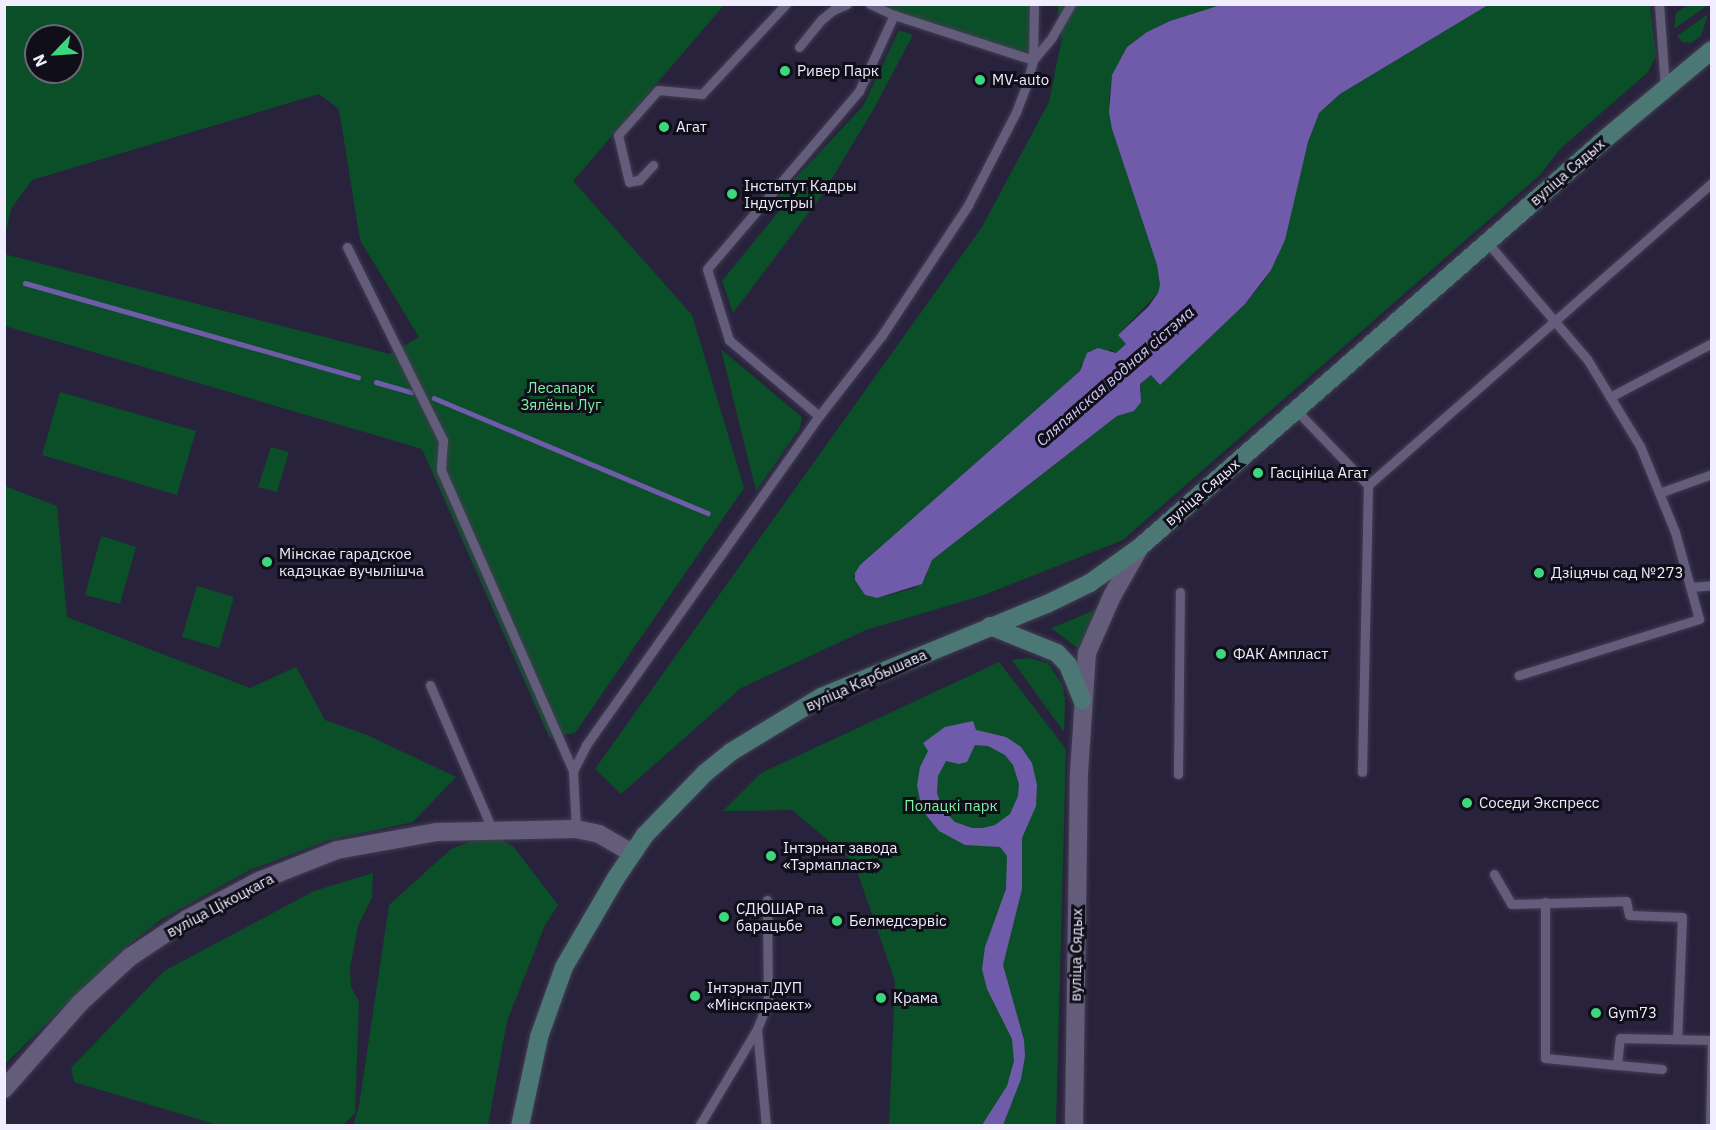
<!DOCTYPE html>
<meta charset="utf-8">
<style>
body{margin:0}
#map{position:relative;width:1716px;height:1130px;overflow:hidden;background:#28223c;font-family:"IBM Plex Sans",sans-serif}
div>[style]{position:absolute}
.green>*{inset:0;background:#0b4f29}
.water>*{inset:0;background:#6f5baa}
.stream>*{height:4.5px;margin:-2.25px;padding:0 2.25px;transform-origin:2.25px;border-radius:2.25px;background:#6f5baa}
.roads{filter:drop-shadow(0 0 2px #423c52) drop-shadow(0 0 2px #423c52)}
.service>*{height:9px;margin:-4.5px;padding:0 4.5px;transform-origin:4.5px;border-radius:4.5px;background:#635d7b}
.minor>*{height:18px;margin:-9px;padding:0 9px;transform-origin:9px;border-radius:9px;background:#635d7b}
.tertiary>*{height:18px;margin:-9px;padding:0 9px;transform-origin:9px;border-radius:9px;background:#635d7b}
.secondary>*{height:18px;margin:-9px;padding:0 9px;transform-origin:9px;border-radius:9px;background:#4b7874}
.dots>*{width:16px;height:16px;translate:-50% -50%;box-sizing:border-box;border:3px solid #100e19;border-radius:50%}
span{translate:-50% -50%;white-space:nowrap;text-align:center;line-height:1.15;-webkit-text-stroke:6px #100e19;paint-order:stroke}
.poi-label{font-size:15px;color:#efedfe}
.left{translate:0 -50%;text-align:left}
.street-label{font-size:15px;color:#efedfe}
.park-label{font-size:15px;color:#7ff3a6}
.water-label{font-size:16px;color:#cec6f2;font-style:italic}
.frame{position:absolute;inset:0;border:6px solid #efedfe;pointer-events:none}
.north{position:absolute;left:24px;top:24px;width:60px;height:60px;box-sizing:border-box;background:#100e19;border:2px solid #696775;border-radius:50%;rotate:245deg;font-size:16px;font-weight:700;line-height:24px;text-align:center;color:#efedfe}
.north::after{content:'';display:block;margin:auto;width:21px;height:27px;background:#3dd77e;clip-path:polygon(50% 0,100% 100%,50% 72%,0 100%)}
</style>
<div id="map">
<div class="green">
<i style="clip-path:polygon(evenodd,5px 5px,724px 5px,573px 181px,692px 315px,744px 488px,575px 733px,549px 737px,422px 449px,5px 326px,4px 254px,390px 354px,419px 337px,360px 240px,339px 109px,319px 94px,32px 180px,11px 209px,5px 236px,5px 5px,36px 36px,72px 36px,72px 72px,36px 72px,36px 36px)"></i>
<i style="clip-path:polygon(885px 5px,1034px 5px,1033px 60px,894px 15px)"></i>
<i style="clip-path:polygon(1057px 5px,1224px 5px,1170px 21px,1147px 32px,1127px 47px,1112px 75px,1109px 99px,1112px 129px,1157px 265px,1160px 285px,1158px 293px,1118px 335px,1126px 344px,1116px 353px,1111px 350px,1081px 364px,1080px 371px,860px 565px,854px 576px,865px 595px,877px 598px,915px 588px,926px 577px,927px 568px,932px 560px,1117px 416px,1134px 411px,1142px 390px,1140px 384px,1151px 375px,1160px 385px,1245px 304px,1264px 281px,1278px 256px,1312px 127px,1319px 113px,1340px 94px,1488px 5px,1650px 5px,1656px 56px,1648px 72px,1560px 149px,1540px 175px,1123px 540px,984px 595px,866px 630px,741px 688px,621px 794px,595px 769px,982px 227px,1049px 102px,1062px 37px)"></i>
<i style="clip-path:polygon(1688px 5px,1708px 5px,1674px 29px,1676px 13px)"></i>
<i style="clip-path:polygon(1708px 14px,1701px 36px,1691px 43px,1682px 42px,1677px 36px)"></i>
<i style="clip-path:polygon(899px 30px,913px 35px,873px 110px,822px 195px,733px 313px,722px 281px,780px 210px,773px 202px,863px 106px)"></i>
<i style="clip-path:polygon(721px 349px,802px 417px,800px 428px,756px 491px)"></i>
<i style="clip-path:polygon(60px 392px,196px 431px,177px 495px,42px 455px)"></i>
<i style="clip-path:polygon(271px 447px,289px 452px,277px 492px,258px 487px)"></i>
<i style="clip-path:polygon(5px 486px,57px 506px,67px 617px,250px 688px,296px 667px,325px 720px,367px 735px,456px 777px,413px 822px,329px 840px,250px 870px,160px 920px,119px 953px,5px 1064px)"></i>
<i style="clip-path:polygon(101px 536px,136px 547px,120px 604px,85px 595px)"></i>
<i style="clip-path:polygon(197px 586px,234px 597px,219px 648px,182px 637px)"></i>
<i style="clip-path:polygon(1096px 609px,1080px 650px,1051px 628px,1067px 622px)"></i>
<i style="clip-path:polygon(1028px 658px,1048px 663px,1063px 686px,1065px 700px,1064px 732px,1012px 660px)"></i>
<i style="clip-path:polygon(999px 662px,1066px 749px,1056px 1125px,889px 1125px,895px 981px,854px 862px,792px 810px,723px 811px,761px 773px)"></i>
<i style="clip-path:polygon(480px 838px,498px 838px,513px 846px,558px 905px,545px 925px,507px 1021px,488px 1125px,353px 1126px,359px 1106px,389px 905px,451px 849px)"></i>
<i style="clip-path:polygon(373px 873px,372px 897px,358px 926px,350px 968px,351px 987px,359px 1002px,355px 1113px,344px 1125px,218px 1125px,74px 1082px,71px 1068px,164px 971px,314px 891px)"></i>
</div>
<div class="water">
<i style="clip-path:polygon(1224px 4px,1488px 5px,1340px 94px,1319px 113px,1308px 142px,1285px 240px,1271px 270px,1245px 304px,1160px 385px,1151px 375px,1140px 384px,1141px 402px,1134px 411px,1117px 416px,932px 560px,922px 584px,877px 598px,865px 595px,855px 580px,855px 573px,860px 565px,1080px 371px,1087px 353px,1098px 348px,1116px 353px,1126px 344px,1118px 335px,1148px 307px,1158px 293px,1160px 285px,1157px 265px,1112px 129px,1109px 112px,1112px 75px,1127px 47px,1147px 32px,1170px 21px)"></i>
<i style="clip-path:polygon(evenodd,973px 721px,976px 730px,1006px 737px,1021px 747px,1032px 763px,1037px 785px,1036px 806px,1022px 838px,1022px 889px,1003px 965px,1024px 1040px,1025px 1056px,1021px 1079px,1003px 1125px,982px 1125px,1007px 1086px,1014px 1061px,1012px 1039px,987px 989px,982px 969px,985px 947px,1006px 889px,1007px 856px,1000px 847px,965px 845px,939px 831px,922px 810px,917px 785px,920px 767px,928px 751px,923px 743px,945px 727px,973px 721px,975px 745px,988px 746px,1005px 755px,1013px 765px,1019px 784px,1018px 796px,1010px 814px,995px 825px,983px 828px,972px 828px,955px 822px,943px 810px,937px 793px,938px 776px,946px 761px,959px 764px,967px 762px,975px 745px)"></i>
</div>
<div class="stream">
<i style="left:25px;top:283px;width:346px;rotate:15.8deg"></i>
<i style="left:376px;top:382px;width:37px;rotate:16deg"></i>
<i style="left:434px;top:398px;width:297px;rotate:22.8deg"></i>
</div>
<div class="roads">
<div class="service">
<i style="left:870px;top:4px;width:26px;rotate:25deg"></i>
<i style="left:1659px;top:4px;width:84px;rotate:85.9deg"></i>
<i style="left:799px;top:47px;width:35px;rotate:-51deg"></i>
<i style="left:821px;top:20px;width:16px;rotate:-40deg"></i>
<i style="left:833px;top:10px;width:15px;rotate:-23deg"></i>
<i style="left:1033px;top:60px;width:30px;rotate:-50deg"></i>
<i style="left:1052px;top:37px;width:38px;rotate:-60deg"></i>
<i style="left:653px;top:165px;width:21px;rotate:133deg"></i>
<i style="left:639px;top:180px;width:10px;rotate:169deg"></i>
<i style="left:629px;top:182px;width:48px;rotate:-103.2deg"></i>
<i style="left:618px;top:135px;width:60px;rotate:-48.4deg"></i>
<i style="left:658px;top:90px;width:44px;rotate:5.2deg"></i>
<i style="left:702px;top:94px;width:123px;rotate:-47deg"></i>
<i style="left:1487px;top:242px;width:154px;rotate:49.5deg"></i>
<i style="left:1587px;top:359px;width:102px;rotate:58.7deg"></i>
<i style="left:1640px;top:446px;width:93px;rotate:67.9deg"></i>
<i style="left:1675px;top:532px;width:90px;rotate:74.6deg"></i>
<i style="left:1699px;top:619px;width:189px;rotate:162.7deg"></i>
<i style="left:347px;top:247px;width:216px;rotate:63.6deg"></i>
<i style="left:443px;top:440px;width:30px;rotate:94deg"></i>
<i style="left:441px;top:470px;width:329px;rotate:66.3deg"></i>
<i style="left:1610px;top:397px;width:115px;rotate:-27.9deg"></i>
<i style="left:1296px;top:410px;width:104px;rotate:46.2deg"></i>
<i style="left:1368px;top:485px;width:287px;rotate:91.2deg"></i>
<i style="left:819px;top:416px;width:118px;rotate:-139.8deg"></i>
<i style="left:729px;top:340px;width:74px;rotate:-107.2deg"></i>
<i style="left:707px;top:269px;width:234px;rotate:-49.5deg"></i>
<i style="left:859px;top:91px;width:84px;rotate:-65.3deg"></i>
<i style="left:894px;top:15px;width:146px;rotate:17.9deg"></i>
<i style="left:1368px;top:485px;width:458px;rotate:-41.3deg"></i>
<i style="left:1659px;top:493px;width:56px;rotate:-19.7deg"></i>
<i style="left:1691px;top:587px;width:21px;rotate:-5deg"></i>
<i style="left:430px;top:685px;width:157px;rotate:66.7deg"></i>
<i style="left:1178px;top:774px;width:182px;rotate:-89.4deg"></i>
<i style="left:576px;top:829px;width:58px;rotate:-93deg"></i>
<i style="left:573px;top:771px;width:29px;rotate:-63deg"></i>
<i style="left:586px;top:745px;width:403px;rotate:-54.7deg"></i>
<i style="left:819px;top:416px;width:103px;rotate:-52.1deg"></i>
<i style="left:882px;top:335px;width:156px;rotate:-56.5deg"></i>
<i style="left:968px;top:205px;width:105px;rotate:-62.7deg"></i>
<i style="left:1016px;top:112px;width:34px;rotate:-69deg"></i>
<i style="left:1028px;top:80px;width:21px;rotate:-76deg"></i>
<i style="left:1033px;top:60px;width:56px;rotate:-89deg"></i>
<i style="left:1494px;top:874px;width:34px;rotate:60deg"></i>
<i style="left:1511px;top:904px;width:115px;rotate:-1.5deg"></i>
<i style="left:1626px;top:901px;width:14px;rotate:78deg"></i>
<i style="left:1629px;top:915px;width:53px;rotate:2.2deg"></i>
<i style="left:1682px;top:917px;width:122px;rotate:92.3deg"></i>
<i style="left:1545px;top:902px;width:156px;rotate:90deg"></i>
<i style="left:1545px;top:1058px;width:72px;rotate:5.6deg"></i>
<i style="left:1617px;top:1065px;width:27px;rotate:-84deg"></i>
<i style="left:1620px;top:1038px;width:92px;rotate:1.2deg"></i>
<i style="left:757px;top:1029px;width:97px;rotate:84.7deg"></i>
<i style="left:1617px;top:1065px;width:45px;rotate:5.1deg"></i>
<i style="left:699px;top:1126px;width:113px;rotate:-59.1deg"></i>
<i style="left:757px;top:1029px;width:29px;rotate:-68deg"></i>
<i style="left:768px;top:1002px;width:102px;rotate:-90.6deg"></i>
<i style="left:1710px;top:1126px;width:86px;rotate:-88.7deg"></i>
</div>
<div class="minor">
<i style="left:4px;top:1089px;width:115px;rotate:-48.5deg"></i>
<i style="left:80px;top:1003px;width:68px;rotate:-42.6deg"></i>
<i style="left:130px;top:957px;width:69px;rotate:-33.7deg"></i>
<i style="left:187px;top:919px;width:84px;rotate:-27.8deg"></i>
<i style="left:261px;top:880px;width:82px;rotate:-21.5deg"></i>
<i style="left:337px;top:850px;width:102px;rotate:-10.2deg"></i>
<i style="left:437px;top:832px;width:139px;rotate:-1.2deg"></i>
<i style="left:576px;top:829px;width:24px;rotate:12deg"></i>
<i style="left:599px;top:834px;width:38px;rotate:30deg"></i>
</div>
<div class="tertiary">
<i style="left:1074px;top:1126px;width:353px;rotate:-89.2deg"></i>
<i style="left:1079px;top:773px;width:120px;rotate:-86.2deg"></i>
<i style="left:1087px;top:653px;width:62px;rotate:-66.3deg"></i>
<i style="left:1112px;top:596px;width:56px;rotate:-60.3deg"></i>
</div>
<div class="secondary">
<i style="left:990px;top:626px;width:72px;rotate:21.9deg"></i>
<i style="left:1057px;top:653px;width:16px;rotate:47deg"></i>
<i style="left:1068px;top:665px;width:38px;rotate:68deg"></i>
<i style="left:520px;top:1126px;width:91px;rotate:-77.9deg"></i>
<i style="left:539px;top:1037px;width:74px;rotate:-70.3deg"></i>
<i style="left:564px;top:967px;width:103px;rotate:-59.7deg"></i>
<i style="left:616px;top:878px;width:52px;rotate:-56deg"></i>
<i style="left:645px;top:835px;width:86px;rotate:-45.9deg"></i>
<i style="left:705px;top:773px;width:33px;rotate:-39deg"></i>
<i style="left:731px;top:752px;width:105px;rotate:-31.4deg"></i>
<i style="left:821px;top:697px;width:244px;rotate:-22.4deg"></i>
<i style="left:1047px;top:604px;width:48px;rotate:-26deg"></i>
<i style="left:1090px;top:583px;width:62px;rotate:-35.8deg"></i>
<i style="left:1140px;top:547px;width:619px;rotate:-41.26deg"></i>
<i style="left:1605px;top:139px;width:139px;rotate:-39.8deg"></i>
</div>
</div>
<div class="dots">
<i style="left:785px;top:71px;background:#3dd77e"></i>
<i style="left:980px;top:80px;background:#3dd77e"></i>
<i style="left:664px;top:127px;background:#3dd77e"></i>
<i style="left:732px;top:194px;background:#3dd77e"></i>
<i style="left:1258px;top:473px;background:#3dd77e"></i>
<i style="left:267px;top:562px;background:#3dd77e"></i>
<i style="left:1539px;top:573px;background:#3dd77e"></i>
<i style="left:1221px;top:654px;background:#3dd77e"></i>
<i style="left:1467px;top:803px;background:#3dd77e"></i>
<i style="left:771px;top:856px;background:#3dd77e"></i>
<i style="left:724px;top:917px;background:#3dd77e"></i>
<i style="left:837px;top:921px;background:#3dd77e"></i>
<i style="left:695px;top:996px;background:#3dd77e"></i>
<i style="left:881px;top:998px;background:#3dd77e"></i>
<i style="left:1596px;top:1013px;background:#3dd77e"></i>
</div>
<div class="poi-label">
<span class="left" style="left:797px;top:71px">Ривер Парк</span>
<span class="left" style="left:992px;top:80px">MV-auto</span>
<span class="left" style="left:676px;top:127px">Агат</span>
<span class="left" style="left:744px;top:194px">Інстытут Кадры<br>Індустрыі</span>
<span class="left" style="left:1270px;top:473px">Гасцініца Агат</span>
<span class="left" style="left:279px;top:562px">Мінскае гарадское<br>кадэцкае вучылішча</span>
<span class="left" style="left:1551px;top:573px">Дзіцячы сад №273</span>
<span class="left" style="left:1233px;top:654px">ФАК Ампласт</span>
<span class="left" style="left:1479px;top:803px">Соседи Экспресс</span>
<span class="left" style="left:783px;top:856px">Інтэрнат завода<br>«Тэрмапласт»</span>
<span class="left" style="left:736px;top:917px">СДЮШАР па<br>барацьбе</span>
<span class="left" style="left:849px;top:921px">Белмедсэрвіс</span>
<span class="left" style="left:707px;top:996px">Інтэрнат ДУП<br>«Мінскпраект»</span>
<span class="left" style="left:893px;top:998px">Крама</span>
<span class="left" style="left:1608px;top:1013px">Gym73</span>
</div>
<div class="street-label">
<span style="left:1567px;top:172px;rotate:-41deg">вуліца Сядых</span>
<span style="left:1202px;top:492px;rotate:-41deg">вуліца Сядых</span>
<span style="left:866px;top:680px;rotate:-24deg">вуліца Карбышава</span>
<span style="left:220px;top:905px;rotate:-28deg">вуліца Цікоцкага</span>
<span style="left:1076px;top:955px;rotate:-89deg">вуліца Сядых</span>
</div>
<div class="park-label">
<span style="left:561px;top:396px">Лесапарк<br>Зялёны Луг</span>
<span style="left:951px;top:806px">Полацкі парк</span>
</div>
<div class="water-label">
<span style="left:1115px;top:376px;rotate:-41deg">Сляпянская водная сістэма</span>
</div>
<div class="frame"></div>
<div class="north">N</div>
</div>
